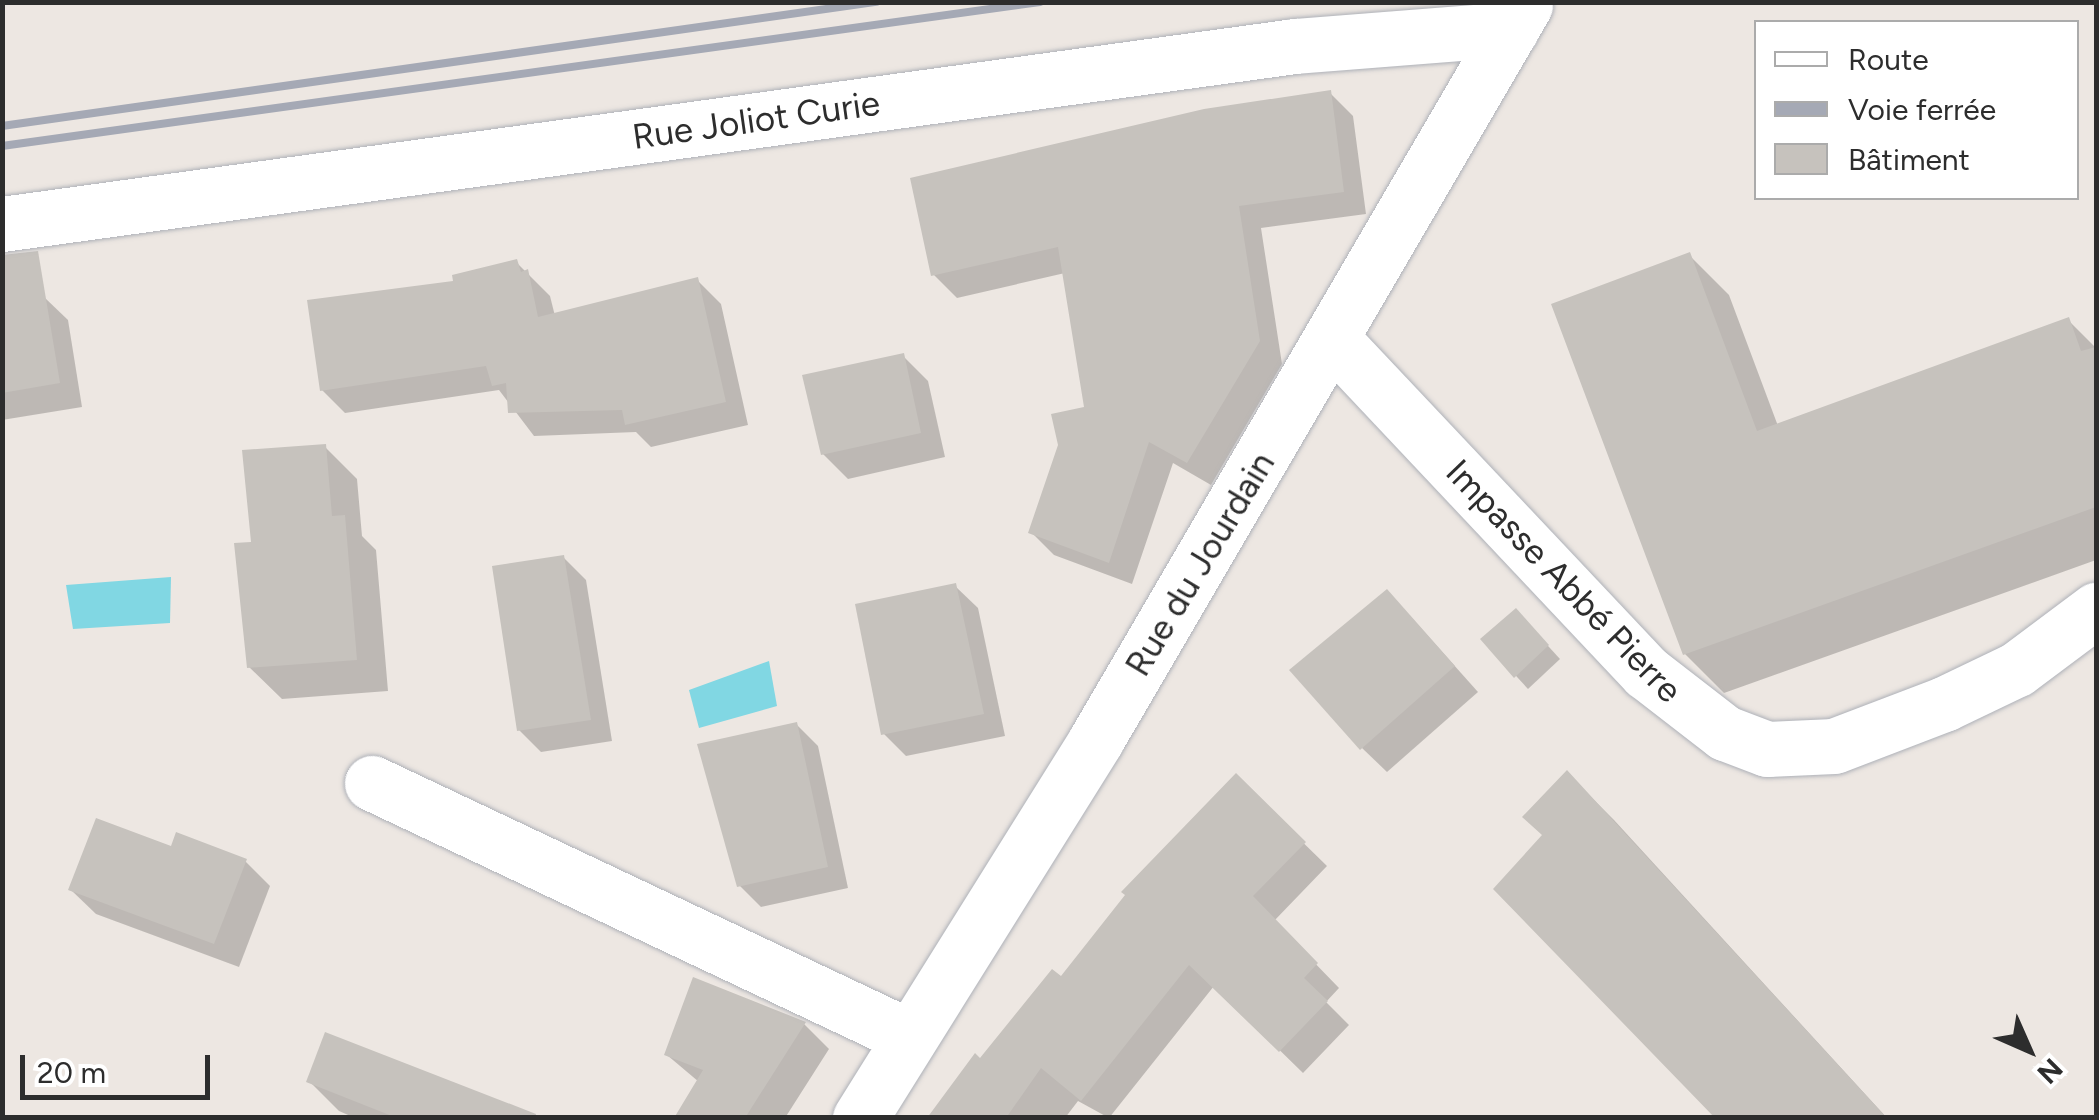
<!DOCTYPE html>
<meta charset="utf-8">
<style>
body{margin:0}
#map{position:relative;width:2099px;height:1120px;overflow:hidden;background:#ede7e2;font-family:Figtree,sans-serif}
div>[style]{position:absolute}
.water>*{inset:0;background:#81d7e3}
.shadow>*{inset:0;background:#0003}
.building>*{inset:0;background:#c6c2bd}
.roads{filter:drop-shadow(0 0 2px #aeb1b8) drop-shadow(0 0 2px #aeb1b8)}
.minor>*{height:55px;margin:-27.5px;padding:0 27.5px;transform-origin:27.5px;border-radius:27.5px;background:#fff}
.rail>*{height:8px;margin:-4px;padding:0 4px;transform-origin:4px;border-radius:4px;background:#a5a9b5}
span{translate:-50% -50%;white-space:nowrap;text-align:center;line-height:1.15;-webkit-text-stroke:9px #fff;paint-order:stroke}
.street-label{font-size:35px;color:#2d2d2d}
.frame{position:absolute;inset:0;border:5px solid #2d2d2d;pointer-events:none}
.legend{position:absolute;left:1754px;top:20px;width:325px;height:180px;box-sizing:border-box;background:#fff;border:2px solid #ababab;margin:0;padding:12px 18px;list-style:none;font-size:30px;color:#2d2d2d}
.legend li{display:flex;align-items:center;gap:20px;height:50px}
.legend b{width:50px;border:2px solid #ababab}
.north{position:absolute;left:1979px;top:1000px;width:100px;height:100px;-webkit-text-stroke:8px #fff;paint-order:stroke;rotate:135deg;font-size:28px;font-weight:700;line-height:40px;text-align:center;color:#2d2d2d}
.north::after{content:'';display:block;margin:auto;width:35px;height:45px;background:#2d2d2d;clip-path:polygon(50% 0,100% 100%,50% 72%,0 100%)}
.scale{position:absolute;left:20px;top:1055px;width:190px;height:45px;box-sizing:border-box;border:5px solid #2d2d2d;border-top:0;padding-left:12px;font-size:30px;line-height:35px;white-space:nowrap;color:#2d2d2d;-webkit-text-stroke:8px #fff;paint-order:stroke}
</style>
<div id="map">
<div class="water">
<i style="clip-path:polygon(171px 577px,170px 623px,73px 629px,66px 585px)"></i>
<i style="clip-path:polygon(769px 661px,777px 706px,699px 728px,689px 690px)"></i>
</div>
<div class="shadow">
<i style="clip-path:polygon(1330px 93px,1353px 116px,1366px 214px,1261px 228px,1282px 364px,1211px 485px,1173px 463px,1132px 584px,1054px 555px,1031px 532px,1087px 409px,1065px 273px,957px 298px,934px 275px)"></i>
<i style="clip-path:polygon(1689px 255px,1729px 295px,1778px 426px,2068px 320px,2096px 348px,2096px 560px,1724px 693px,1685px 654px)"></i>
<i style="clip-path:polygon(516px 262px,550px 296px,555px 316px,697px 280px,721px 304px,748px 425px,651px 447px,636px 432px,534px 436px,499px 390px,345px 413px,322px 390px,456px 283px)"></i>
<i style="clip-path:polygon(2px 289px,44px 297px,68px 320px,82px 407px,2px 420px)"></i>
<i style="clip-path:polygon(903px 356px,928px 381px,945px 457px,848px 479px,823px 454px)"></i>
<i style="clip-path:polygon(325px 447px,357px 479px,362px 536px,376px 550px,388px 691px,282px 699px,249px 667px,254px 544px)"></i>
<i style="clip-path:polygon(563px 557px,586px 580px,612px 741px,541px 752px,519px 730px)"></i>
<i style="clip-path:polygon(955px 586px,978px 608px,1005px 736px,906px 756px,884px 734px)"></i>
<i style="clip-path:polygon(1411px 617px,1478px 692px,1387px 772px,1362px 748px)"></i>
<i style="clip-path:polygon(1528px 624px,1560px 659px,1528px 689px,1483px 640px)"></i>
<i style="clip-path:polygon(796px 724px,818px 746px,848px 888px,761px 907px,739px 885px)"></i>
<i style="clip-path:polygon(1567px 773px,1614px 820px,1887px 1118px,1718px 1118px,1544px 836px)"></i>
<i style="clip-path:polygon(1236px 777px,1327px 866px,1274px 921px,1339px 988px,1326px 1002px,1349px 1025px,1303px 1073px,1214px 986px,1109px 1118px,1078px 1101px,1065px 1118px,930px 1118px,1061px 980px)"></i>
<i style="clip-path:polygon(172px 850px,245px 861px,270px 886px,239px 967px,96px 914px,71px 890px)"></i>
<i style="clip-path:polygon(804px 1024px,829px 1049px,785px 1118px,677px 1118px,699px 1082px,667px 1055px)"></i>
<i style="clip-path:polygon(327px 1035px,540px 1118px,355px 1118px,339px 1111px,309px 1081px)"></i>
</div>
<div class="building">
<i style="clip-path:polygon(1331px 90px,1344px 192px,1239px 206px,1260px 341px,1187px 463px,1149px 442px,1109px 563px,1028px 533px,1058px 445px,1051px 414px,1084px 407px,1058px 247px,931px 276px,910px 178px,1204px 109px)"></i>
<i style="clip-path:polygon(38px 251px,60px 383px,2px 393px,2px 255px)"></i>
<i style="clip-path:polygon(1690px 252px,1757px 431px,2069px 317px,2081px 351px,2096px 347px,2096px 507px,1683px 655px,1551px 304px)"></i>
<i style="clip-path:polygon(517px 259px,521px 272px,528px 269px,538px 317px,698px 277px,726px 402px,625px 425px,622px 410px,508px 413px,506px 383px,492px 386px,486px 366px,320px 391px,307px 300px,453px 281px,452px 275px)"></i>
<i style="clip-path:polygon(904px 353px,921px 433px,821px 455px,802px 375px)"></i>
<i style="clip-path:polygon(326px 444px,332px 516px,345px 515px,357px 660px,247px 668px,234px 543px,251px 542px,242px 450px)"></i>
<i style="clip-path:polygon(564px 555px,591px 720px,517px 731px,492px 566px)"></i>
<i style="clip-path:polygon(956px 583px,984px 714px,881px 735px,855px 604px)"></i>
<i style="clip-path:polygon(1387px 589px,1455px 666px,1360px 750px,1289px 670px)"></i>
<i style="clip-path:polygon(1516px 608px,1549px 645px,1514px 678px,1480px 639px)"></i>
<i style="clip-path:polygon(797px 722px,828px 867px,737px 887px,697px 744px)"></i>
<i style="clip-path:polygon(1567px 770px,1611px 818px,1887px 1118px,1715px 1118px,1493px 889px,1542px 835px,1522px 817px)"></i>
<i style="clip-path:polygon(1236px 773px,1306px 842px,1253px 896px,1318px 963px,1304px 978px,1328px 1001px,1279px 1052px,1189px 965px,1081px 1101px,1041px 1068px,1006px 1118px,927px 1118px,975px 1053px,980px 1058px,1052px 969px,1061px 976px,1125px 895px,1121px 892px)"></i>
<i style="clip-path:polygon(96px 818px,171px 846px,176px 832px,247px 859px,214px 944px,68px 890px)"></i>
<i style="clip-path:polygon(693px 977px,806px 1022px,745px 1118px,674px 1118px,703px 1070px,664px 1055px)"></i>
<i style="clip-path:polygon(325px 1032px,536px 1114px,535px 1118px,397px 1118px,306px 1082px)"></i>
</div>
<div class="roads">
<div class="minor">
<i style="left:2px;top:224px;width:1305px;rotate:-7.84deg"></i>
<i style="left:1295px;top:46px;width:217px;rotate:-4.5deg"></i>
<i style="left:1334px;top:341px;width:455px;rotate:46.7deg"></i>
<i style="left:1646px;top:672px;width:100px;rotate:37.7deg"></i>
<i style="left:1725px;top:733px;width:45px;rotate:20.9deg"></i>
<i style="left:1767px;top:749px;width:67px;rotate:-2.6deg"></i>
<i style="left:1834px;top:746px;width:118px;rotate:-20.9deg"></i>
<i style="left:1944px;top:704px;width:81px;rotate:-25.6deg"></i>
<i style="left:2017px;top:669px;width:99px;rotate:-36.8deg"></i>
<i style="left:372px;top:783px;width:595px;rotate:25.27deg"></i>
<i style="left:860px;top:1118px;width:446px;rotate:-58deg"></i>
<i style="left:1096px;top:740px;width:851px;rotate:-59.73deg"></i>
</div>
</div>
<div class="rail">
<i style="left:2px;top:126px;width:883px;rotate:-8.08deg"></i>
<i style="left:2px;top:146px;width:1048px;rotate:-7.9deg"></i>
</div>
<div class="street-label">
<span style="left:756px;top:120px;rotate:-8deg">Rue Joliot Curie</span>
<span style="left:1200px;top:564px;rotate:-59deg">Rue du Jourdain</span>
<span style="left:1564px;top:581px;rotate:46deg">Impasse Abbé Pierre</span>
</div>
<div class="frame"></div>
<ul class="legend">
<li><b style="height:12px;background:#fff"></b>Route</li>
<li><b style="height:12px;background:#a5a9b5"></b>Voie ferrée</li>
<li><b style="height:28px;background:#c6c2bd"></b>Bâtiment</li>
</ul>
<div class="north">N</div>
<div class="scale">20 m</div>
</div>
